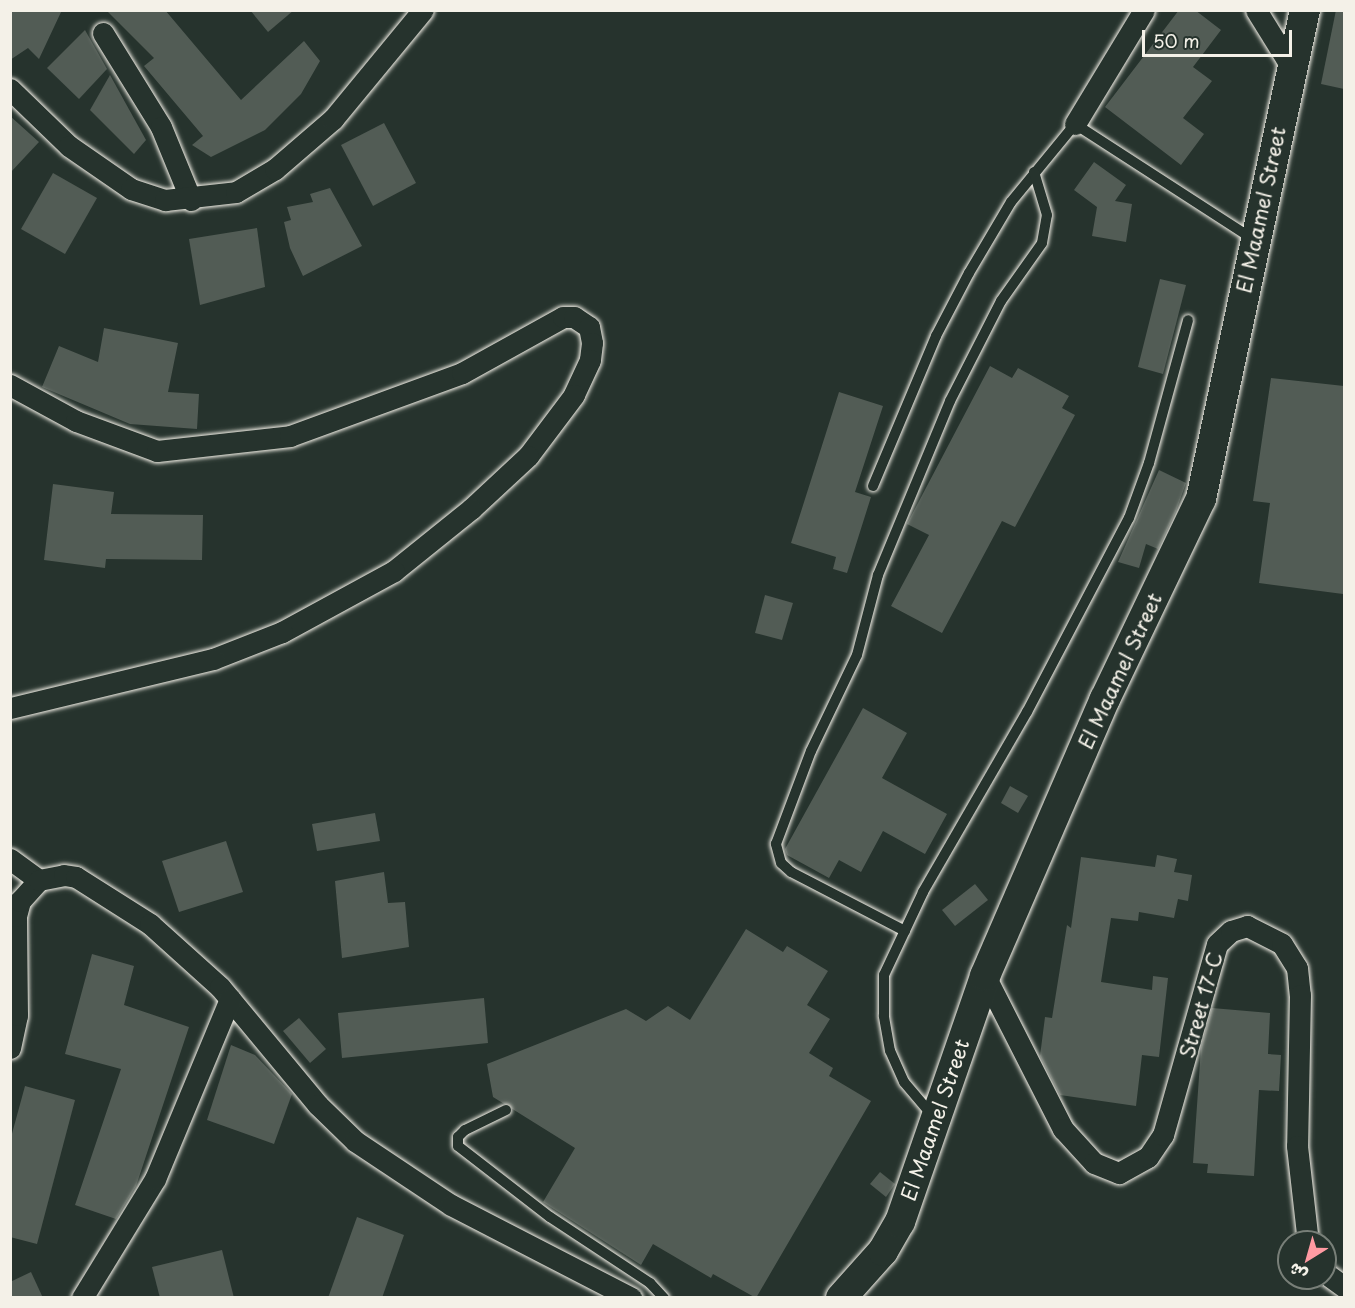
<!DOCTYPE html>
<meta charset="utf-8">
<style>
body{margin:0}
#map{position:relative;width:1355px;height:1308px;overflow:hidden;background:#26332d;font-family:"Playpen Sans","Playpen Sans Arabic",sans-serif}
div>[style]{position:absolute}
.building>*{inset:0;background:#525c55}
.roads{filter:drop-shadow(0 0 2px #f4f1e8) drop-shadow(0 0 2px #f4f1e8)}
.lane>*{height:10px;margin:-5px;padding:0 5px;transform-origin:5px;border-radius:5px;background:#26332d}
.street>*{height:21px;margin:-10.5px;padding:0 10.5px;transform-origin:10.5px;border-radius:10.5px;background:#26332d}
.secondary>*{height:30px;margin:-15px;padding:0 15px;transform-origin:15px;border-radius:15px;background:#26332d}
span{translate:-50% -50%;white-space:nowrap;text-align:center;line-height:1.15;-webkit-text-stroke:4.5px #26332d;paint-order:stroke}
.street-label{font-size:20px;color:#f4f1e8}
.frame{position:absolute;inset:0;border:12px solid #f4f1e8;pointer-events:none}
.north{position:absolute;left:1277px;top:1230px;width:60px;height:60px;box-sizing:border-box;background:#26332d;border:2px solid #787f78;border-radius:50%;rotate:217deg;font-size:16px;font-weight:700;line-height:24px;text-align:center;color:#f4f1e8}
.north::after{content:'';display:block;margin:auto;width:21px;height:27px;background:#ff9aa2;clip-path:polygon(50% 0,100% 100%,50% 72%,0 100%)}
.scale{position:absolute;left:1142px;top:30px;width:150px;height:27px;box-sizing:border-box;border:3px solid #f4f1e8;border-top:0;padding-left:8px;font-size:18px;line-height:21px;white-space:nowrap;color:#f4f1e8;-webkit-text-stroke:4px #26332d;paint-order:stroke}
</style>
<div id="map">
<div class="building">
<i style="clip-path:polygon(10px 10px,62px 10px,39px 59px,28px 48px,10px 60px)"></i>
<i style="clip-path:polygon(106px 10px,165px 10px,241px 100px,304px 41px,320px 61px,301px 94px,265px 130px,211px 157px,192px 145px,203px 136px,144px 66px,154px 58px)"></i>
<i style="clip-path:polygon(250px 10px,294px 10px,268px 32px)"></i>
<i style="clip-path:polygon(1179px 10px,1195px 10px,1221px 30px,1193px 67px,1212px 81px,1183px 118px,1204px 134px,1181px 165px,1105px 107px)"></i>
<i style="clip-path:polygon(1336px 10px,1344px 10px,1344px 89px,1321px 84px)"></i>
<i style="clip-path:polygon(85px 30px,107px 69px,79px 99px,47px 68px)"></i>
<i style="clip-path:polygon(110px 75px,146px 140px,134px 154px,90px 110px)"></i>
<i style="clip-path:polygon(10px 116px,39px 142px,10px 173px)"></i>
<i style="clip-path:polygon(384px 123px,416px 183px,373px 206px,341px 145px)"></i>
<i style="clip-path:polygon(1094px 162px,1126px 185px,1115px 201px,1132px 204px,1126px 242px,1092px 236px,1097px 207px,1074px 190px)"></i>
<i style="clip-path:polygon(53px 173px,97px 198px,65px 254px,21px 229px)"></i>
<i style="clip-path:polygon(330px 188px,362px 246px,303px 276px,290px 248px,284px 222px,291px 220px,287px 207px,313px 202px,310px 194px)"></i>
<i style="clip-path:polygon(257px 228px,265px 287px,200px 305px,189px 239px)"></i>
<i style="clip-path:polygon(1160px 279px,1186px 285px,1163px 374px,1138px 367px)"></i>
<i style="clip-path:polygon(104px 328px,178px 343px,168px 392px,199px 394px,197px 429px,130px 424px,42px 387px,59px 346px,98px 362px)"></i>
<i style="clip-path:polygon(990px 366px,1012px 378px,1018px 368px,1069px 396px,1062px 408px,1075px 415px,1015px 527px,1002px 521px,942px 633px,891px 606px,929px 535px,907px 524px)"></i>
<i style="clip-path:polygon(1271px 378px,1344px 386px,1343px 594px,1259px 583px,1270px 503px,1253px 501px)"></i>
<i style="clip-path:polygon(839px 392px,883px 406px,855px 492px,871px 497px,847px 573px,833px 569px,836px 557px,791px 543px)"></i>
<i style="clip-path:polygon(1159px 470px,1186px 483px,1176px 511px,1158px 549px,1146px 544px,1139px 568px,1118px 562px)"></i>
<i style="clip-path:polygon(53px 484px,114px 492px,111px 514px,203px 515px,202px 560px,106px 559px,105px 568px,44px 560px)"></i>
<i style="clip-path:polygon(765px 595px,793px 603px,782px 640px,755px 633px)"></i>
<i style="clip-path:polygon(863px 708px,907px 733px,882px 778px,947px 814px,925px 854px,883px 831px,861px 872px,839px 860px,829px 878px,787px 855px,785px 849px)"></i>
<i style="clip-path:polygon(1010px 786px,1028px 796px,1018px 813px,1001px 803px)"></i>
<i style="clip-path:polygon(375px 813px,380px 841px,317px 851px,312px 824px)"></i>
<i style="clip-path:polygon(226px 841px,243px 892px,179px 912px,162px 861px)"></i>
<i style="clip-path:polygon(1157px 855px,1177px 859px,1174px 872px,1192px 875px,1188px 901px,1178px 899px,1174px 918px,1139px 912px,1138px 921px,1111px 918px,1101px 982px,1152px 990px,1153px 976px,1168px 978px,1159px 1057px,1142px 1055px,1136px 1106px,1060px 1095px,1040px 1056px,1045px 1017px,1052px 1018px,1067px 925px,1071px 928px,1081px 857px,1155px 867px)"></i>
<i style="clip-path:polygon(384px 872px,388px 903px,405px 902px,409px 947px,342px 958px,335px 881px)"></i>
<i style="clip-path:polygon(975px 884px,988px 900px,955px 926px,942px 910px)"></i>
<i style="clip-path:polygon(746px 929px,783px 952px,787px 946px,828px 971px,807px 1005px,830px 1019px,809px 1053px,833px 1068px,829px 1076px,871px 1101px,756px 1298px,713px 1274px,711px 1278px,653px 1244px,641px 1265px,543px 1202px,575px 1148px,493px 1097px,487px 1064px,626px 1009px,646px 1021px,668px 1006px,690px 1020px)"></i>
<i style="clip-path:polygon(92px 954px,134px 966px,124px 1005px,189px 1027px,136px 1186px,116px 1219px,75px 1205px,121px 1069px,65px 1054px)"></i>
<i style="clip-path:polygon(484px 998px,488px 1043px,342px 1058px,338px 1013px)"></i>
<i style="clip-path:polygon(1212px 1008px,1270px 1013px,1268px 1054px,1281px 1055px,1279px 1091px,1259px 1090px,1254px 1176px,1207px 1173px,1208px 1164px,1193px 1163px,1201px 1048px)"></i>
<i style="clip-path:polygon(299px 1018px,326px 1049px,310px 1063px,283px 1031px)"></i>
<i style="clip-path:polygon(231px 1045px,255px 1055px,292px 1094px,274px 1144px,207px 1120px)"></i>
<i style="clip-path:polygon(25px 1086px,75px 1100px,37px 1244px,10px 1237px,10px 1141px)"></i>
<i style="clip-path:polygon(880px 1172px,895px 1184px,886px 1197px,870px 1184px)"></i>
<i style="clip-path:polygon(357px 1217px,404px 1235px,382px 1298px,328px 1298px)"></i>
<i style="clip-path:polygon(222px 1250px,234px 1298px,160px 1298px,152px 1267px)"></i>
<i style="clip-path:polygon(31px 1272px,43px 1298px,10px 1298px,10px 1282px)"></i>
</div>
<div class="roads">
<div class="lane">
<i style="left:873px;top:486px;width:163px;rotate:-67.2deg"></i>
<i style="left:936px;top:336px;width:71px;rotate:-62.4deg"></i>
<i style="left:969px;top:273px;width:82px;rotate:-59.4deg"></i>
<i style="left:1011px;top:202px;width:101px;rotate:-50.6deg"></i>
<i style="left:1075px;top:124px;width:212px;rotate:32.9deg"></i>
<i style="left:905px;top:931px;width:128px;rotate:-152.6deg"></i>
<i style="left:791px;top:872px;width:13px;rotate:-138deg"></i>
<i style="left:781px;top:863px;width:20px;rotate:-105deg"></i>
<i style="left:776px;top:844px;width:99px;rotate:-69.4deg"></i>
<i style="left:811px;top:751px;width:106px;rotate:-64.4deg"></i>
<i style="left:857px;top:655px;width:83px;rotate:-75.3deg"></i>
<i style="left:878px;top:575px;width:188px;rotate:-67.5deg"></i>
<i style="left:950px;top:401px;width:112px;rotate:-63deg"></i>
<i style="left:1001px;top:301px;width:71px;rotate:-54.7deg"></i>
<i style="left:1042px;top:243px;width:28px;rotate:-80deg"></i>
<i style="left:1047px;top:215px;width:45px;rotate:-106.8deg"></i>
<i style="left:506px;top:1110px;width:46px;rotate:154deg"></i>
<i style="left:465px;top:1130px;width:10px;rotate:135deg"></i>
<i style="left:458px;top:1137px;width:9px;rotate:90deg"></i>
<i style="left:458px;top:1146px;width:116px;rotate:37.7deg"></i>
<i style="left:550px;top:1217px;width:120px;rotate:33.4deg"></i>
<i style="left:650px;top:1283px;width:21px;rotate:47deg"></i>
<i style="left:932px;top:1115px;width:43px;rotate:-130.3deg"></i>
<i style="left:904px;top:1082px;width:34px;rotate:-114deg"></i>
<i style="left:890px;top:1051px;width:36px;rotate:-100deg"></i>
<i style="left:884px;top:1016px;width:41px;rotate:-90deg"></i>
<i style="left:884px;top:975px;width:92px;rotate:-64.8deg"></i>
<i style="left:923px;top:892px;width:208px;rotate:-60deg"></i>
<i style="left:1027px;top:712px;width:219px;rotate:-62.3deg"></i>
<i style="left:1129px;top:518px;width:59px;rotate:-70deg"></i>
<i style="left:1149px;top:463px;width:148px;rotate:-74.7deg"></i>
</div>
<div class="street">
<i style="left:1256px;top:10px;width:68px;rotate:58.2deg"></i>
<i style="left:103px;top:33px;width:110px;rotate:58.3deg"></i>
<i style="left:161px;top:127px;width:79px;rotate:67.7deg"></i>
<i style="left:10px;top:89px;width:82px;rotate:44deg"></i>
<i style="left:69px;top:146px;width:75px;rotate:34.7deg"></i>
<i style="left:131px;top:189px;width:36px;rotate:18deg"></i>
<i style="left:165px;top:200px;width:71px;rotate:-6.4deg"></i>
<i style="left:236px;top:192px;width:45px;rotate:-30.5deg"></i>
<i style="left:275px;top:169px;width:77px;rotate:-40.8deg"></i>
<i style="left:333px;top:119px;width:141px;rotate:-50.5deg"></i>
<i style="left:1075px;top:124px;width:133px;rotate:-58.8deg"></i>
<i style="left:10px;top:385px;width:75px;rotate:28.6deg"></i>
<i style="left:76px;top:421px;width:86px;rotate:20.3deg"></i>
<i style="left:157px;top:451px;width:134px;rotate:-6.4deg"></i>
<i style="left:290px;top:436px;width:183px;rotate:-20.1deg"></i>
<i style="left:462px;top:373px;width:115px;rotate:-29deg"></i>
<i style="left:563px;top:317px;width:11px"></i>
<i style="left:574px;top:317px;width:18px;rotate:34deg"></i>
<i style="left:589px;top:327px;width:16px;rotate:79deg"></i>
<i style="left:592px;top:343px;width:17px;rotate:97deg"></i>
<i style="left:590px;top:360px;width:38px;rotate:115deg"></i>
<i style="left:574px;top:395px;width:76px;rotate:127deg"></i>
<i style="left:528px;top:456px;width:78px;rotate:137.1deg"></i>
<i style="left:471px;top:509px;width:99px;rotate:141.2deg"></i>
<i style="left:394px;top:571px;width:128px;rotate:151.4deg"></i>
<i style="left:282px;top:632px;width:74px;rotate:158.6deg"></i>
<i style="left:213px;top:659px;width:209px;rotate:166.4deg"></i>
<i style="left:10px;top:859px;width:36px;rotate:36deg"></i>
<i style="left:985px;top:976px;width:172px;rotate:63deg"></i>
<i style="left:1063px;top:1129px;width:46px;rotate:47.6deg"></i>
<i style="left:1094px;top:1163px;width:27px;rotate:22deg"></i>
<i style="left:1119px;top:1173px;width:33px;rotate:-29deg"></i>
<i style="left:1148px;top:1157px;width:27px;rotate:-56deg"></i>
<i style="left:1163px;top:1135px;width:198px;rotate:-74.2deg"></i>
<i style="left:1217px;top:944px;width:19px;rotate:-43deg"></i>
<i style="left:1231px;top:931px;width:17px;rotate:-17deg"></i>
<i style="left:1247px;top:926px;width:39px;rotate:27deg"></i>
<i style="left:1282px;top:944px;width:28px;rotate:58deg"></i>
<i style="left:1297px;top:968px;width:27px;rotate:84deg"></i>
<i style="left:1300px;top:995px;width:151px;rotate:91.1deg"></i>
<i style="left:1297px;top:1146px;width:97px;rotate:83.5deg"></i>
<i style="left:10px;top:1048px;width:34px;rotate:-78deg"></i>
<i style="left:17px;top:1015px;width:99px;rotate:-90.6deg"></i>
<i style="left:16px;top:916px;width:16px;rotate:-75deg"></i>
<i style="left:20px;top:901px;width:28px;rotate:-48deg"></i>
<i style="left:39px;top:880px;width:25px;rotate:-11deg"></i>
<i style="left:64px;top:875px;width:12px;rotate:9deg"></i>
<i style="left:76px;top:877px;width:88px;rotate:32.4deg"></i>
<i style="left:150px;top:924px;width:94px;rotate:42deg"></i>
<i style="left:220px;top:987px;width:153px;rotate:50.3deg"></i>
<i style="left:318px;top:1105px;width:52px;rotate:44.2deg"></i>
<i style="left:355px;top:1141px;width:115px;rotate:33.7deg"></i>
<i style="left:451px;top:1205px;width:203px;rotate:27.3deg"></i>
<i style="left:1325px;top:1273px;width:24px;rotate:36deg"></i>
<i style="left:82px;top:1298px;width:140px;rotate:-58.5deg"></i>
<i style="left:155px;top:1179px;width:195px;rotate:-67.4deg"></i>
</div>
<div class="secondary">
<i style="left:841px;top:1298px;width:63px;rotate:-48.2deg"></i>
<i style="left:883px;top:1251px;width:34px;rotate:-60deg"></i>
<i style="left:900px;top:1222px;width:260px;rotate:-70.9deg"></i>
<i style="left:985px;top:976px;width:302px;rotate:-66.6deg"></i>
<i style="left:1105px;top:699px;width:222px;rotate:-64.4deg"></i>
<i style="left:1201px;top:499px;width:500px;rotate:-78deg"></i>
</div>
</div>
<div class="street-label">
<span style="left:1261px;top:210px;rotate:-78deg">El Maamel Street</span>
<span style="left:1120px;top:671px;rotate:-65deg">El Maamel Street</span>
<span style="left:1201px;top:1005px;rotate:-74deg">Street 17-C</span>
<span style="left:935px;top:1120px;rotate:-71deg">El Maamel Street</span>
</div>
<div class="frame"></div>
<div class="north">ش</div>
<div class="scale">50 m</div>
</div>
